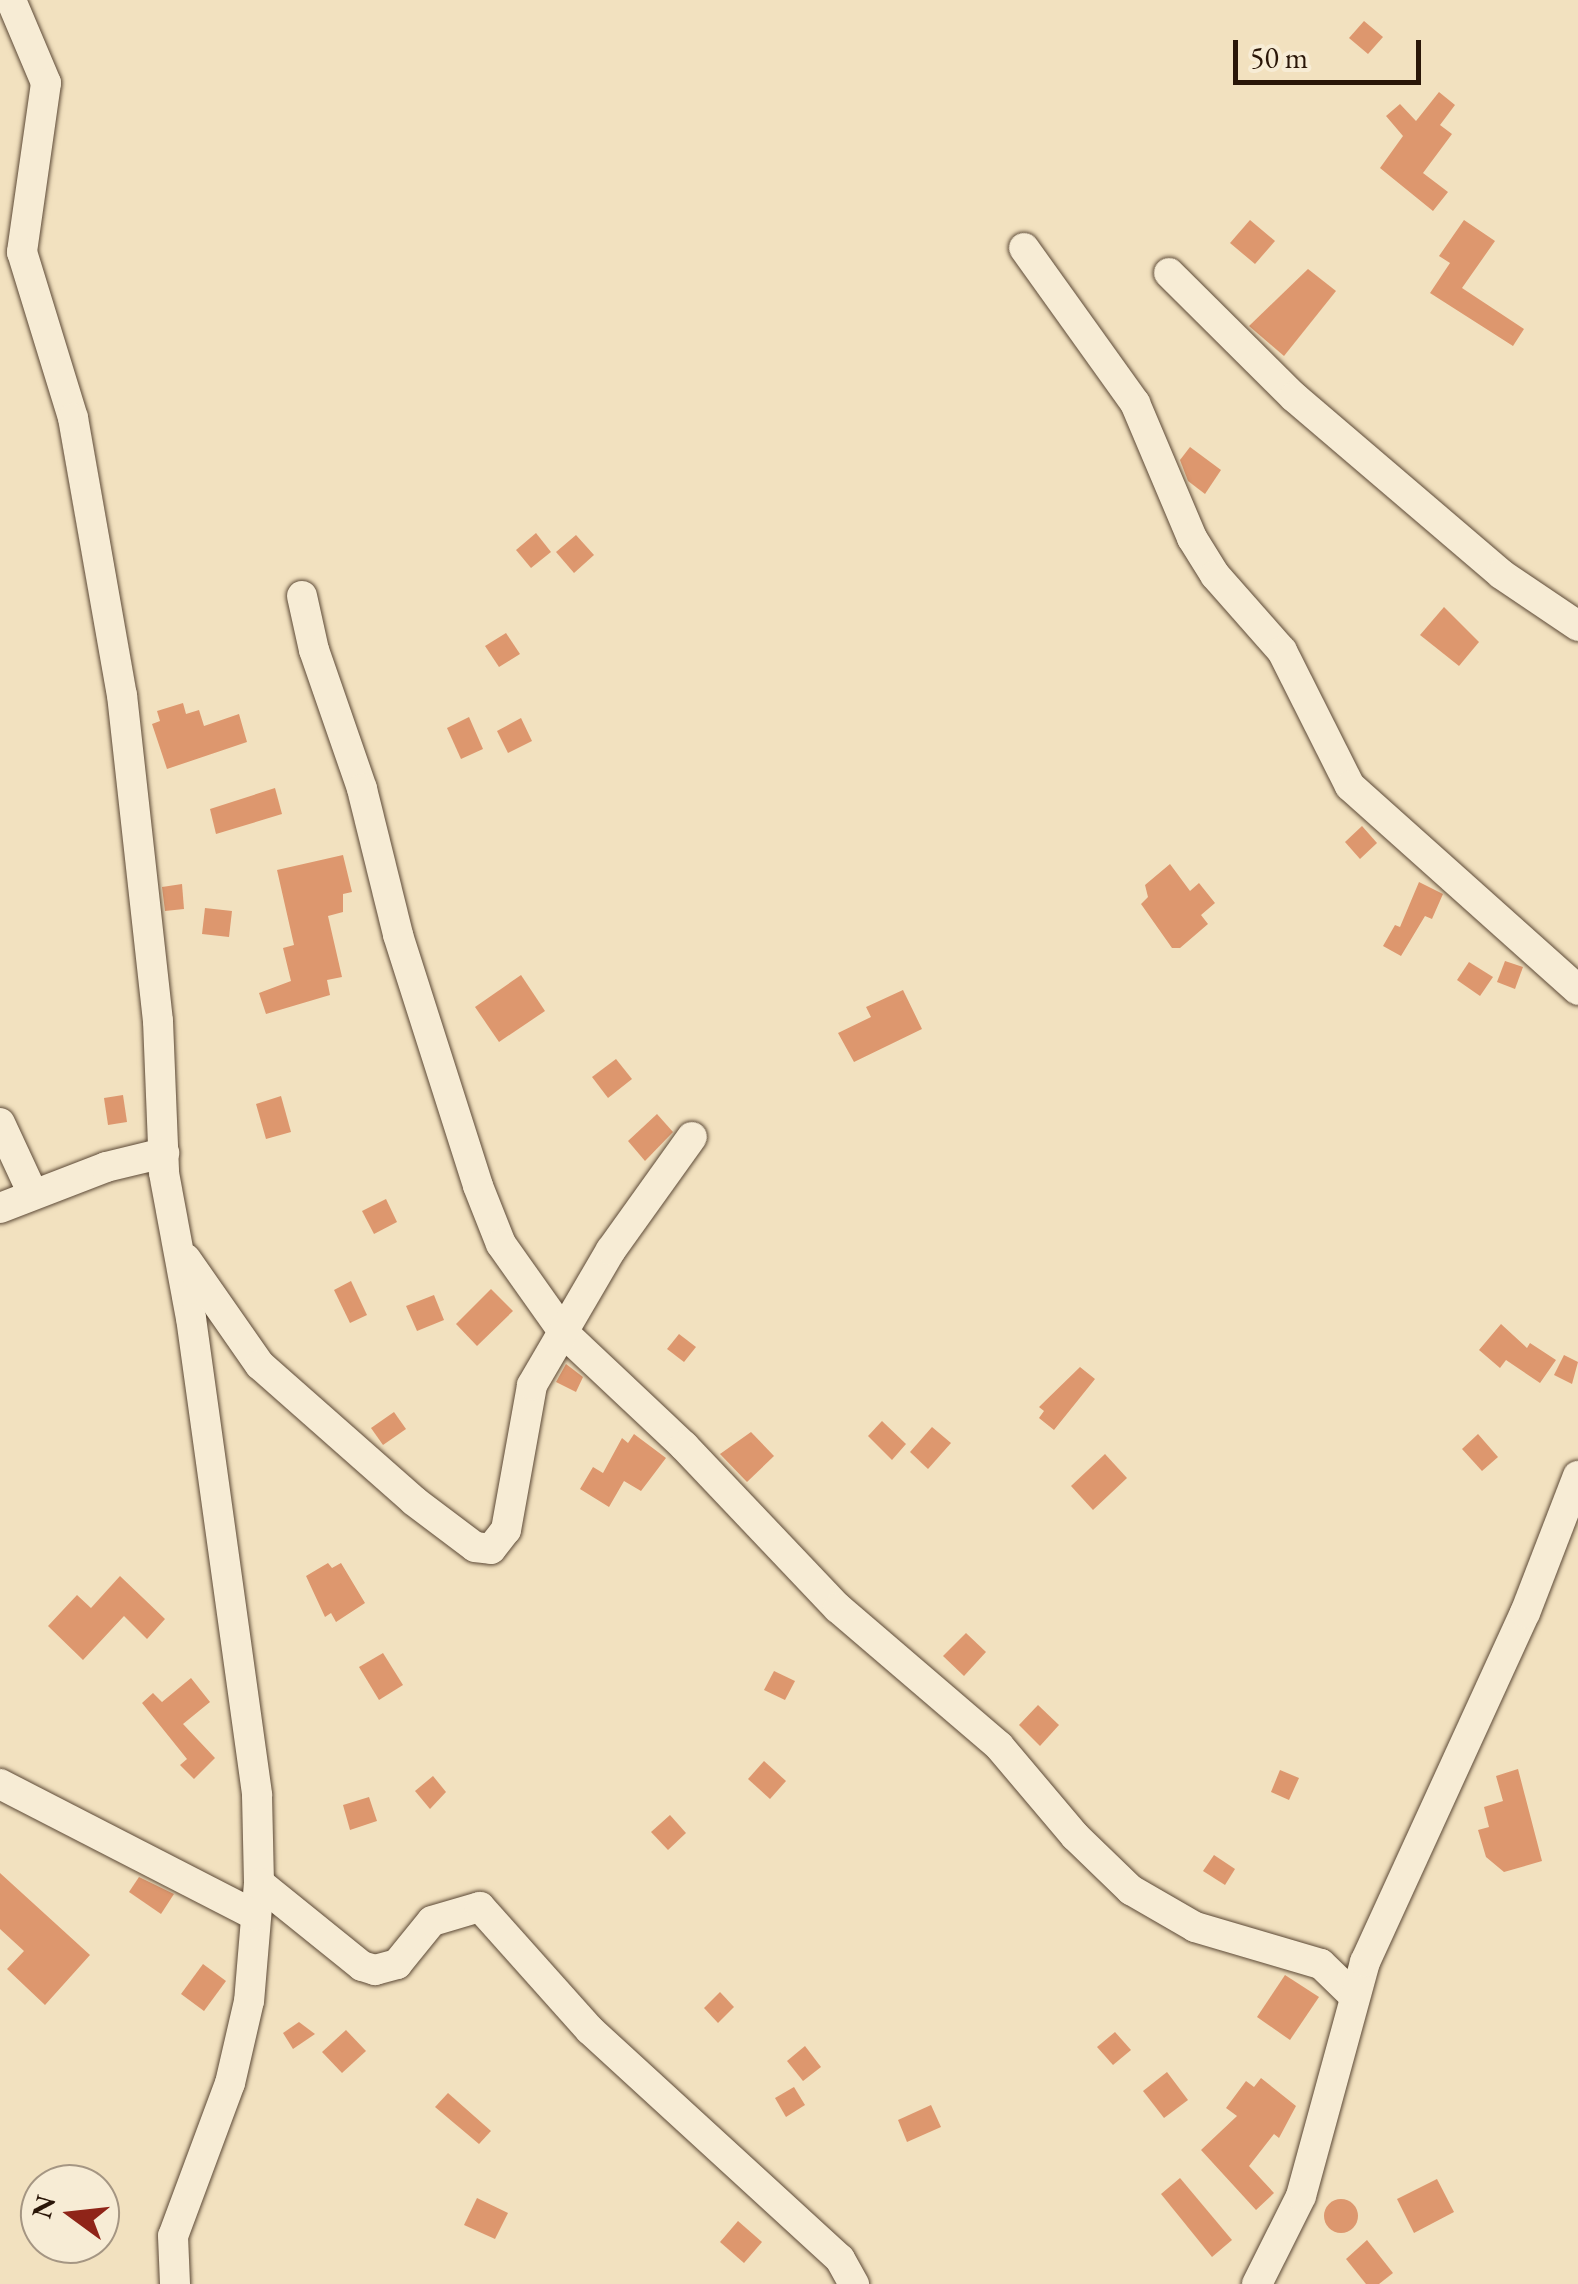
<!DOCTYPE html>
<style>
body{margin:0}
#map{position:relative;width:1578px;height:2284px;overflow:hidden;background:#f2e1bf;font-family:"EB Garamond",serif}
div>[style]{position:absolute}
.building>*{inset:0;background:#dd976e}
.round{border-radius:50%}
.roads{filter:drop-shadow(0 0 2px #5c4936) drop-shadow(0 0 2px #5c4936)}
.street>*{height:30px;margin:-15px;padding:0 15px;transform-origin:15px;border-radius:15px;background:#f7ecd5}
span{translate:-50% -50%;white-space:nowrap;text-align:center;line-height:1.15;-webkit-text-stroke:10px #f7ecd5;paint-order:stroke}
.north{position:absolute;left:20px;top:2164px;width:100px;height:100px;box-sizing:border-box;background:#f7ecd5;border:2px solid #a59683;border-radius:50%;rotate:285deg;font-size:28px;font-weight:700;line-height:40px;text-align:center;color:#2a1608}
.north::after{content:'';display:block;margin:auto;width:35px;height:45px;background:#8f2418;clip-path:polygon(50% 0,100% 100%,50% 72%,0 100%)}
.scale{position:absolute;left:1233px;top:40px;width:188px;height:45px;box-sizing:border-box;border:5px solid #2a1608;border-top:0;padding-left:12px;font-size:30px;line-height:35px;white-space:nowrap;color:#2a1608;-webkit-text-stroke:8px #f7ecd5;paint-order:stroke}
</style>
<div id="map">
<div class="building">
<i style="clip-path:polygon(1364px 21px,1383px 37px,1368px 54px,1349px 38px)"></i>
<i style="clip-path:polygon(1439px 92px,1455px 105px,1440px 125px,1452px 134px,1423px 173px,1448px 192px,1433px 211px,1380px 168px,1403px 136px,1386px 116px,1400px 104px,1416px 121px)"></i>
<i style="clip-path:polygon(1250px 220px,1275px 241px,1255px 264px,1230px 243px)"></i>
<i style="clip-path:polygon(1464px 220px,1495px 241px,1462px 288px,1524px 329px,1513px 346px,1430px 293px,1450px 263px,1439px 256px)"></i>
<i style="clip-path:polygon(1308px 269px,1336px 291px,1284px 356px,1249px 326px)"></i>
<i style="clip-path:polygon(1190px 447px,1221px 470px,1205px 494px,1188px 481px,1180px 460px)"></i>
<i style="clip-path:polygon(536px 533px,551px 552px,531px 568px,516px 550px)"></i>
<i style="clip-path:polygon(576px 535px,594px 555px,574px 573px,556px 552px)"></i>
<i style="clip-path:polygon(1444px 607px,1479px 642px,1459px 666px,1420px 635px)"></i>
<i style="clip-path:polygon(506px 633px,520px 654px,499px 667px,485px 646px)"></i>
<i style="clip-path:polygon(183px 703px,186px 714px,199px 710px,204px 726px,239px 714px,247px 742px,167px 769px,152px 724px,160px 721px,157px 711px)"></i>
<i style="clip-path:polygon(469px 717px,483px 749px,461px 759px,447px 728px)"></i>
<i style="clip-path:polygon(521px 718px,532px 741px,508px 753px,497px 731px)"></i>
<i style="clip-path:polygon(275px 788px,282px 814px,216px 834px,210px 809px)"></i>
<i style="clip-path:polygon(1362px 826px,1377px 843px,1360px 859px,1345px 842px)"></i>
<i style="clip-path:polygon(343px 855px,352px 892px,343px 894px,343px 912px,328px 916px,342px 977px,327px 980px,330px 995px,266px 1014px,259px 993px,291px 981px,283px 948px,294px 945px,277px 870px)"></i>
<i style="clip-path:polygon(1170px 864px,1190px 891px,1199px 883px,1215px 903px,1201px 915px,1208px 924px,1180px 948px,1172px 948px,1141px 904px,1148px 897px,1145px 885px)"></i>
<i style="clip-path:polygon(1419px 882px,1443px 894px,1432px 919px,1425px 916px,1401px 956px,1383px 946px,1395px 925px,1400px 927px)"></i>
<i style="clip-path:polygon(182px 884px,184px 909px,165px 911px,162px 887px)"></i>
<i style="clip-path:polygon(205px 908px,232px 911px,229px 937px,202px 934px)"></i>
<i style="clip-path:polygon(1505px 961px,1523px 967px,1515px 989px,1497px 982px)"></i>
<i style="clip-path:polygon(1469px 962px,1493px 977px,1480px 996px,1457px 980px)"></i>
<i style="clip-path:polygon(521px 975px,545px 1011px,499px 1042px,475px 1007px)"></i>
<i style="clip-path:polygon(903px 990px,922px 1029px,854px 1062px,838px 1033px,871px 1017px,866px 1007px)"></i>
<i style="clip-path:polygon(616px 1059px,632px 1079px,608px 1098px,592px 1077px)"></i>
<i style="clip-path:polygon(123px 1095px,127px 1122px,108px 1125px,104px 1098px)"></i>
<i style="clip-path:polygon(281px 1096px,291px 1132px,266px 1139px,256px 1104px)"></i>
<i style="clip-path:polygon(657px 1114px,673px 1132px,645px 1161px,628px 1141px)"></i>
<i style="clip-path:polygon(386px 1199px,397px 1222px,374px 1234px,362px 1211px)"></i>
<i style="clip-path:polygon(351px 1281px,367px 1315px,350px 1323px,334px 1290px)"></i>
<i style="clip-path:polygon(491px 1289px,513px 1311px,477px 1346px,456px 1324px)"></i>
<i style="clip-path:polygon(434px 1295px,444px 1320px,417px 1331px,406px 1306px)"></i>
<i style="clip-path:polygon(1501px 1324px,1527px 1348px,1530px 1343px,1556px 1360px,1540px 1383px,1506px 1360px,1500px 1368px,1479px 1350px)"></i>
<i style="clip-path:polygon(679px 1334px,696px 1347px,684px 1362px,667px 1349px)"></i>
<i style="clip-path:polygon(1564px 1355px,1578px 1362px,1572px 1384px,1554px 1375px)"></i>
<i style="clip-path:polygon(566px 1364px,583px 1377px,576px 1392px,556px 1382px)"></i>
<i style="clip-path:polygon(1080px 1367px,1095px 1379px,1054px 1430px,1039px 1418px,1044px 1411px,1039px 1407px)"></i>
<i style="clip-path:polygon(394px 1412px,406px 1429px,383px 1445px,371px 1428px)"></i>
<i style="clip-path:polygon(882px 1421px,906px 1444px,892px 1460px,868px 1436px)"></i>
<i style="clip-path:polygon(932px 1427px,951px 1443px,928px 1469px,910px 1452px)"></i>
<i style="clip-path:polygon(751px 1432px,774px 1456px,747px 1482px,720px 1454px)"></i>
<i style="clip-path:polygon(634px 1434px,666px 1458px,641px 1491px,624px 1481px,609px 1507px,580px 1489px,593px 1467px,603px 1473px,622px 1438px,628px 1443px)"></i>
<i style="clip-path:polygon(1478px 1434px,1498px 1457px,1482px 1471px,1462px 1449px)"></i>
<i style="clip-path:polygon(1105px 1454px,1127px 1478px,1093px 1510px,1071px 1486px)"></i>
<i style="clip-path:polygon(328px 1563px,332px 1568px,341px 1563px,365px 1603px,336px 1622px,331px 1613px,325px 1617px,306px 1576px)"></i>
<i style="clip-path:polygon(120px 1576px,165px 1619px,147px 1639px,124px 1616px,83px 1660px,48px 1626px,77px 1595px,91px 1608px)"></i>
<i style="clip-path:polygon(966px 1633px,986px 1652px,964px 1676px,943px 1656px)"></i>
<i style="clip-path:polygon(383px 1653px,403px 1685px,379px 1700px,359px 1667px)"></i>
<i style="clip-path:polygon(774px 1671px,795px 1681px,785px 1700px,764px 1690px)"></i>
<i style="clip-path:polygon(191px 1678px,210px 1702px,183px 1724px,215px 1758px,194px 1779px,180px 1765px,187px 1759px,142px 1703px,153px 1693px,162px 1702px)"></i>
<i style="clip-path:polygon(1038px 1705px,1059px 1725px,1040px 1746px,1019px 1725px)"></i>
<i style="clip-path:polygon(764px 1761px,786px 1781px,770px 1799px,748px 1779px)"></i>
<i style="clip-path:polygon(1518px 1769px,1542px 1861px,1504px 1872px,1486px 1857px,1478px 1830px,1489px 1827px,1484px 1807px,1503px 1801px,1496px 1776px)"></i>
<i style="clip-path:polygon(1280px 1770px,1299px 1778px,1289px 1800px,1271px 1792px)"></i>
<i style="clip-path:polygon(433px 1776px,446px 1792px,430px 1809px,415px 1791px)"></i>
<i style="clip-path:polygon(369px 1797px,377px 1821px,350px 1830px,343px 1805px)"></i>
<i style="clip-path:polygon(670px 1815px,686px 1833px,668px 1850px,651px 1832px)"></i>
<i style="clip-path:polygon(1214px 1855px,1235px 1869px,1225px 1885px,1203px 1871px)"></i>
<i style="clip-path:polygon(0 1873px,90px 1955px,45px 2005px,7px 1969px,24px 1951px,0 1929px)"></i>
<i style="clip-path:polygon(139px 1877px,174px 1894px,161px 1914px,129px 1892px)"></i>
<i style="clip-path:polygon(203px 1964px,226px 1981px,204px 2011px,181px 1994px)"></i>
<i style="clip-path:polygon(1285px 1975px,1319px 1997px,1290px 2040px,1257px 2017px)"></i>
<i style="clip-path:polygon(720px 1992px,734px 2007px,718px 2023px,704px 2008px)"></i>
<i style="clip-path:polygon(299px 2022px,315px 2034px,293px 2049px,283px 2033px)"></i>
<i style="clip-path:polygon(346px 2030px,366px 2051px,342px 2073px,322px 2052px)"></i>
<i style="clip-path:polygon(1115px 2032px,1131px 2050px,1113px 2065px,1097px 2047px)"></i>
<i style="clip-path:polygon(805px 2046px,821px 2067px,803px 2081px,787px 2061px)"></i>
<i style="clip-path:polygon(1167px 2072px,1188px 2100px,1164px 2118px,1143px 2091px)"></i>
<i style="clip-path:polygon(1261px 2078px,1296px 2106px,1279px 2138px,1274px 2134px,1249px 2166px,1274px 2193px,1256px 2210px,1201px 2150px,1237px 2116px,1226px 2108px,1246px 2081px,1254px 2087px)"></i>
<i style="clip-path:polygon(794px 2087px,805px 2105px,786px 2117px,775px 2098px)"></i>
<i style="clip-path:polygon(448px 2093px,491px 2131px,479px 2144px,435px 2107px)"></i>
<i style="clip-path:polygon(931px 2105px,941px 2127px,907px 2142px,898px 2120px)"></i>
<i style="clip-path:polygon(1180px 2178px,1232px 2240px,1212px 2257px,1161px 2194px)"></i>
<i style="clip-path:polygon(1437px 2179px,1454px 2212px,1414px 2233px,1397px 2199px)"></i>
<i style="clip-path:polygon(477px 2198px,508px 2213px,495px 2239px,464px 2225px)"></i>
<i class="round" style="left:1324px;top:2199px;width:34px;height:34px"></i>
<i style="clip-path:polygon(738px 2221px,762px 2242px,744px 2263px,720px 2242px)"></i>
<i style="clip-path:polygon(1367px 2240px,1393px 2273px,1379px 2284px,1366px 2284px,1346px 2259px)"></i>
</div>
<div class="roads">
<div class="street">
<i style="left:11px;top:0;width:90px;rotate:67.1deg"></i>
<i style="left:46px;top:83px;width:171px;rotate:98.1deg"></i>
<i style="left:22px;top:252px;width:174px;rotate:72.9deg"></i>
<i style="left:73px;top:418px;width:281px;rotate:80deg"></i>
<i style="left:122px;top:695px;width:328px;rotate:83.7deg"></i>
<i style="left:158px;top:1021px;width:152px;rotate:87.7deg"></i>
<i style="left:164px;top:1173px;width:147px;rotate:79.5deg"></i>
<i style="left:191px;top:1318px;width:482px;rotate:82.1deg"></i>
<i style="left:257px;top:1795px;width:88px;rotate:88.7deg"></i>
<i style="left:259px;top:1883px;width:118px;rotate:94.8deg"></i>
<i style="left:249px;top:2001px;width:84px;rotate:103deg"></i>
<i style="left:230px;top:2083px;width:163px;rotate:110.4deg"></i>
<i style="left:173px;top:2236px;width:48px;rotate:87.6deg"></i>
<i style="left:1024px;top:248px;width:191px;rotate:54.4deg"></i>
<i style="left:1135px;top:403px;width:147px;rotate:67.1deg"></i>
<i style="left:1192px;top:538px;width:44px;rotate:58.1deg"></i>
<i style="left:1215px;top:575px;width:101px;rotate:48.6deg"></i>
<i style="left:1282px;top:651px;width:151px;rotate:63.3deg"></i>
<i style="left:1350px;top:786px;width:306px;rotate:41.8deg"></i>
<i style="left:1169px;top:273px;width:176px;rotate:44.8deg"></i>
<i style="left:1294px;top:397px;width:272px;rotate:40.5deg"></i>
<i style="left:1501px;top:574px;width:93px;rotate:34deg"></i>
<i style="left:302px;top:596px;width:55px;rotate:77.5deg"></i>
<i style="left:314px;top:650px;width:147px;rotate:70.9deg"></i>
<i style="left:362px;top:789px;width:150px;rotate:76.1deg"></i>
<i style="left:398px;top:935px;width:263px;rotate:72.3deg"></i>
<i style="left:478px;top:1186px;width:62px;rotate:68.4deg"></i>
<i style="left:501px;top:1244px;width:109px;rotate:54.7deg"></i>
<i style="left:564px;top:1333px;width:165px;rotate:43.3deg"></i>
<i style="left:684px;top:1446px;width:224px;rotate:46.5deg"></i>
<i style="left:838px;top:1608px;width:212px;rotate:40.6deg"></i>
<i style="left:999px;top:1746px;width:118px;rotate:49.8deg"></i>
<i style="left:1075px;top:1836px;width:78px;rotate:44deg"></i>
<i style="left:1131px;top:1890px;width:74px;rotate:30deg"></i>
<i style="left:1195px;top:1927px;width:131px;rotate:16.4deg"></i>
<i style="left:1321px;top:1964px;width:47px;rotate:44.1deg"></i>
<i style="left:0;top:1123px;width:78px;rotate:65.1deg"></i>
<i style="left:0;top:1208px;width:114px;rotate:-21.1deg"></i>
<i style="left:106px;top:1167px;width:60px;rotate:-13.6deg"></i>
<i style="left:186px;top:1259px;width:129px;rotate:55.1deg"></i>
<i style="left:260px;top:1365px;width:205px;rotate:41.4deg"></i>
<i style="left:414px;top:1501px;width:76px;rotate:37deg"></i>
<i style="left:475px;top:1547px;width:16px;rotate:7deg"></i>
<i style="left:491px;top:1549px;width:24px;rotate:-52deg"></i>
<i style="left:506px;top:1530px;width:147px;rotate:-79.8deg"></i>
<i style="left:532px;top:1385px;width:156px;rotate:-59.7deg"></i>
<i style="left:611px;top:1250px;width:139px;rotate:-54.4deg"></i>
<i style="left:0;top:1784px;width:287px;rotate:27.2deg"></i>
<i style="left:259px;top:1883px;width:132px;rotate:38.9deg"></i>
<i style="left:362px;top:1966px;width:14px;rotate:17deg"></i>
<i style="left:375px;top:1970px;width:23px;rotate:-15deg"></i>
<i style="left:397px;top:1964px;width:55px;rotate:-50.9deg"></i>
<i style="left:432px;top:1921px;width:50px;rotate:-16.3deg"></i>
<i style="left:480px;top:1907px;width:165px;rotate:48.2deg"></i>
<i style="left:590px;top:2030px;width:339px;rotate:42.5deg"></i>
<i style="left:840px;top:2259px;width:29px;rotate:61deg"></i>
<i style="left:1257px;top:2284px;width:98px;rotate:-63.4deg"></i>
<i style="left:1301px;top:2196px;width:243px;rotate:-74.7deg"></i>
<i style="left:1365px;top:1962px;width:384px;rotate:-65.4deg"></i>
<i style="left:1525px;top:1613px;width:147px;rotate:-68.9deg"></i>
</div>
</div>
<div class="north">N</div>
<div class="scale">50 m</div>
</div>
